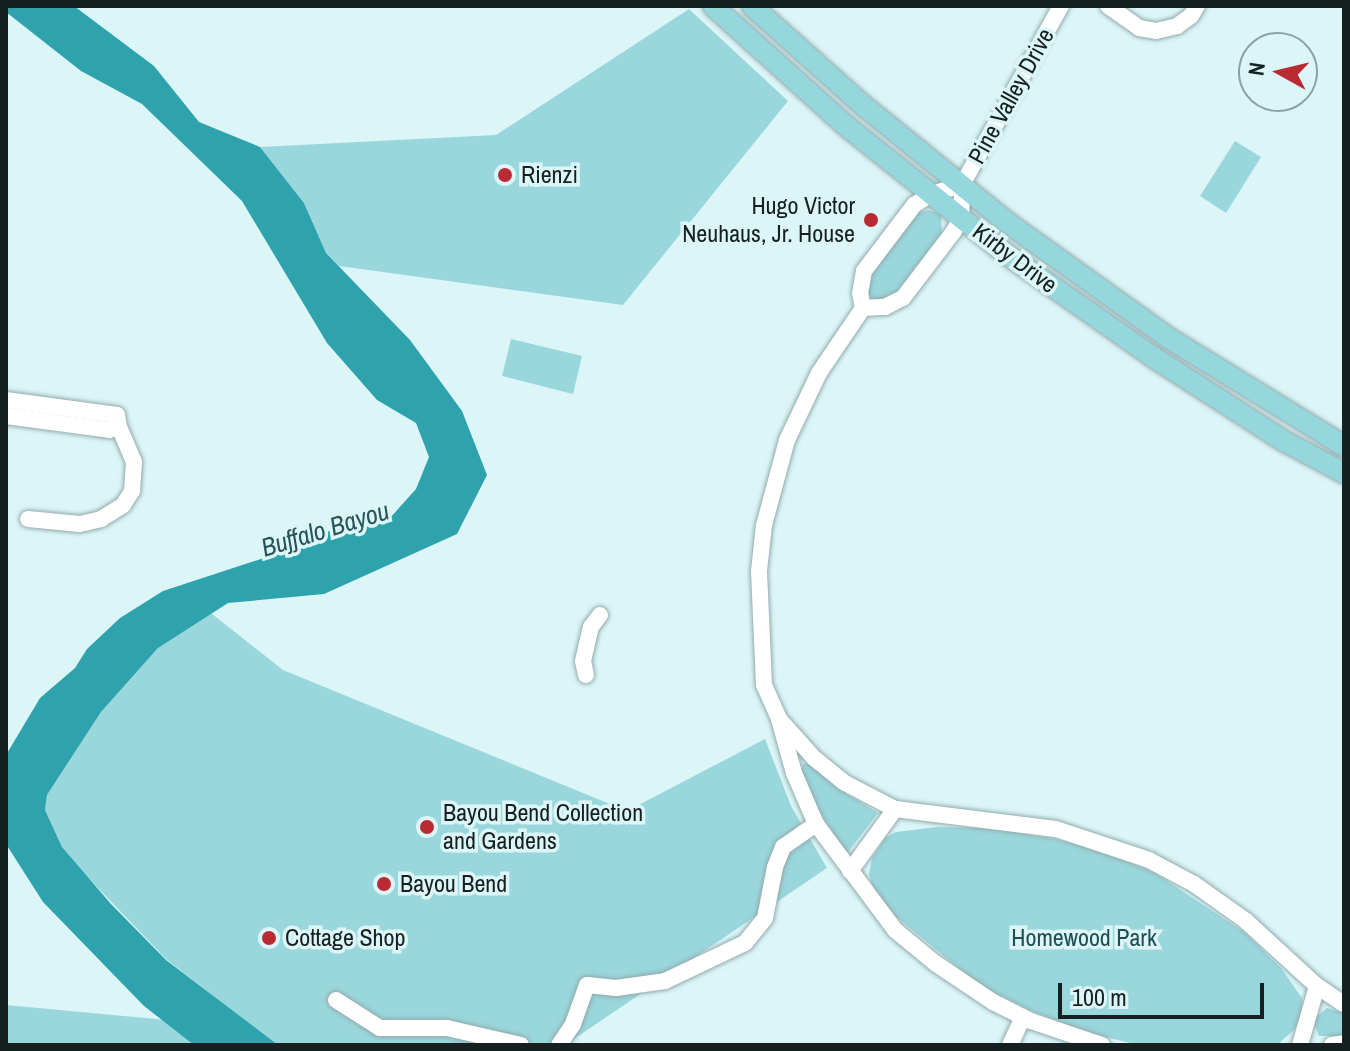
<!DOCTYPE html>
<style>
body{margin:0}
#map{position:relative;width:1350px;height:1051px;overflow:hidden;background:#dcf6f8;font-family:"Archivo Narrow",sans-serif}
div>[style]{position:absolute}
.green>*{inset:0;background:#99d7dc}
.water>*{inset:0;background:#2fa3ad}
.roads{filter:drop-shadow(0 0 2px #92aaac) drop-shadow(0 0 2px #92aaac)}
.minor>*{height:16px;margin:-8px;padding:0 8px;transform-origin:8px;border-radius:8px;background:#fff}
.major>*{height:20px;margin:-10px;padding:0 10px;transform-origin:10px;border-radius:10px;background:#95d7dc}
.dots>*{width:22px;height:22px;translate:-50% -50%;box-sizing:border-box;border:4px solid #dcf6f8;border-radius:50%}
span{translate:-50% -50%;white-space:nowrap;text-align:center;line-height:1.15;-webkit-text-stroke:7px #dcf6f8;paint-order:stroke}
.street-label{font-size:24px;color:#172021}
.poi-label{font-size:24px;color:#172021}
.left{translate:0 -50%;text-align:left}
.right{translate:-100% -50%;text-align:right}
.park-label{font-size:24px;color:#1e4e52}
.water-label{font-size:26px;color:#255459;font-style:italic}
.frame{position:absolute;inset:0;border:8px solid #172021;pointer-events:none}
.north{position:absolute;left:1238px;top:32px;width:80px;height:80px;box-sizing:border-box;background:#dcf6f8;border:2px solid #8da0a2;border-radius:50%;rotate:278deg;font-size:22px;font-weight:700;line-height:32px;text-align:center;color:#172021}
.north::after{content:'';display:block;margin:auto;width:28px;height:36px;background:#ba2a33;clip-path:polygon(50% 0,100% 100%,50% 72%,0 100%)}
.scale{position:absolute;left:1058px;top:983px;width:206px;height:36px;box-sizing:border-box;border:4px solid #172021;border-top:0;padding-left:10px;font-size:24px;line-height:28px;white-space:nowrap;color:#172021;-webkit-text-stroke:6px #dcf6f8;paint-order:stroke}
</style>
<div id="map">
<div class="green">
<i style="clip-path:polygon(689px 9px,788px 101px,623px 305px,339px 266px,326px 253px,304px 203px,260px 147px,496px 135px)"></i>
<i style="clip-path:polygon(1235px 141px,1261px 157px,1226px 213px,1200px 196px)"></i>
<i style="clip-path:polygon(929px 210px,941px 214px,942px 233px,894px 295px,885px 300px,873px 299px,868px 294px,869px 275px,920px 212px)"></i>
<i style="clip-path:polygon(511px 339px,582px 356px,573px 394px,502px 376px)"></i>
<i style="clip-path:polygon(207px 610px,283px 670px,627px 811px,765px 739px,791px 806px,827px 868px,565px 1045px,6px 1045px,6px 1005px,231px 1026px,211px 994px,166px 959px,77px 866px,62px 847px,45px 810px,47px 795px,101px 712px,158px 648px)"></i>
<i style="clip-path:polygon(809px 763px,847px 794px,878px 813px,848px 852px,843px 850px,815px 804px,801px 772px,803px 764px)"></i>
<i style="clip-path:polygon(937px 827px,989px 828px,1055px 839px,1104px 852px,1155px 873px,1244px 932px,1281px 968px,1302px 998px,1302px 1014px,1295px 1029px,1277px 1045px,1139px 1045px,1088px 1033px,1029px 1010px,978px 984px,894px 915px,874px 892px,869px 874px,872px 858px,885px 838px,896px 832px)"></i>
<i style="clip-path:polygon(1327px 1008px,1344px 1013px,1344px 1036px,1319px 1036px,1314px 1024px,1316px 1017px)"></i>
</div>
<div class="water">
<i style="clip-path:polygon(6px 6px,74px 6px,154px 66px,199px 122px,260px 147px,304px 203px,326px 253px,410px 340px,462px 411px,487px 475px,457px 534px,324px 594px,228px 603px,158px 648px,101px 712px,47px 795px,45px 810px,62px 847px,111px 904px,166px 960px,278px 1045px,194px 1045px,144px 1006px,43px 902px,6px 844px,6px 755px,40px 698px,75px 668px,87px 649px,120px 618px,163px 591px,267px 557px,341px 526px,390px 518px,416px 489px,429px 457px,416px 423px,377px 400px,327px 343px,242px 201px,142px 104px,81px 71px,6px 12px)"></i>
</div>
<div class="roads">
<div class="minor">
<i style="left:1108px;top:6px;width:38px;rotate:35deg"></i>
<i style="left:1139px;top:28px;width:17px;rotate:10deg"></i>
<i style="left:1156px;top:31px;width:22px;rotate:-13deg"></i>
<i style="left:1177px;top:26px;width:17px;rotate:-36deg"></i>
<i style="left:1191px;top:16px;width:12px;rotate:-59deg"></i>
<i style="left:962px;top:185px;width:32px;rotate:164deg"></i>
<i style="left:931px;top:194px;width:20px;rotate:147deg"></i>
<i style="left:914px;top:205px;width:83px;rotate:127.1deg"></i>
<i style="left:864px;top:271px;width:22px;rotate:100deg"></i>
<i style="left:860px;top:293px;width:15px;rotate:79deg"></i>
<i style="left:863px;top:308px;width:78px;rotate:124.1deg"></i>
<i style="left:819px;top:373px;width:74px;rotate:115.5deg"></i>
<i style="left:787px;top:440px;width:88px;rotate:105.1deg"></i>
<i style="left:764px;top:525px;width:46px;rotate:96.2deg"></i>
<i style="left:759px;top:571px;width:114px;rotate:87.5deg"></i>
<i style="left:764px;top:685px;width:37px;rotate:66deg"></i>
<i style="left:779px;top:719px;width:56px;rotate:74.5deg"></i>
<i style="left:794px;top:773px;width:56px;rotate:66.7deg"></i>
<i style="left:816px;top:824px;width:132px;rotate:53.3deg"></i>
<i style="left:895px;top:930px;width:52px;rotate:39.5deg"></i>
<i style="left:935px;top:963px;width:70px;rotate:33.9deg"></i>
<i style="left:993px;top:1002px;width:42px;rotate:26.6deg"></i>
<i style="left:1031px;top:1021px;width:75px;rotate:18.7deg"></i>
<i style="left:863px;top:308px;width:22px;rotate:-3deg"></i>
<i style="left:885px;top:307px;width:20px;rotate:-27deg"></i>
<i style="left:903px;top:298px;width:84px;rotate:-52.7deg"></i>
<i style="left:954px;top:231px;width:15px;rotate:-62deg"></i>
<i style="left:961px;top:218px;width:33px;rotate:-88deg"></i>
<i style="left:962px;top:185px;width:205px;rotate:-61.1deg"></i>
<i style="left:6px;top:400px;width:112px;rotate:7.7deg"></i>
<i style="left:117px;top:415px;width:12px;rotate:81deg"></i>
<i style="left:6px;top:416px;width:104px;rotate:7.7deg"></i>
<i style="left:109px;top:430px;width:10px;rotate:-17deg"></i>
<i style="left:28px;top:519px;width:52px;rotate:5.5deg"></i>
<i style="left:80px;top:524px;width:22px;rotate:-13deg"></i>
<i style="left:101px;top:519px;width:26px;rotate:-32deg"></i>
<i style="left:123px;top:505px;width:17px;rotate:-57deg"></i>
<i style="left:132px;top:491px;width:29px;rotate:-86deg"></i>
<i style="left:134px;top:462px;width:38px;rotate:-113deg"></i>
<i style="left:586px;top:675px;width:14px;rotate:-102deg"></i>
<i style="left:583px;top:661px;width:35px;rotate:-77deg"></i>
<i style="left:591px;top:627px;width:15px;rotate:-53deg"></i>
<i style="left:780px;top:720px;width:51px;rotate:48.2deg"></i>
<i style="left:814px;top:758px;width:40px;rotate:39deg"></i>
<i style="left:845px;top:783px;width:56px;rotate:27.5deg"></i>
<i style="left:895px;top:809px;width:162px;rotate:7.1deg"></i>
<i style="left:1056px;top:829px;width:98px;rotate:18.4deg"></i>
<i style="left:1149px;top:860px;width:51px;rotate:28.1deg"></i>
<i style="left:1194px;top:884px;width:64px;rotate:35.4deg"></i>
<i style="left:1246px;top:921px;width:96px;rotate:42.5deg"></i>
<i style="left:1317px;top:986px;width:32px;rotate:34deg"></i>
<i style="left:850px;top:871px;width:77px;rotate:-54deg"></i>
<i style="left:336px;top:1000px;width:52px;rotate:32.5deg"></i>
<i style="left:380px;top:1028px;width:67px"></i>
<i style="left:447px;top:1028px;width:76px;rotate:12.9deg"></i>
<i style="left:559px;top:1045px;width:25px;rotate:-56deg"></i>
<i style="left:573px;top:1024px;width:41px;rotate:-70.3deg"></i>
<i style="left:587px;top:985px;width:29px;rotate:6deg"></i>
<i style="left:616px;top:988px;width:49px;rotate:-8.1deg"></i>
<i style="left:665px;top:981px;width:89px;rotate:-25.4deg"></i>
<i style="left:745px;top:943px;width:32px;rotate:-51deg"></i>
<i style="left:765px;top:918px;width:52px;rotate:-78.9deg"></i>
<i style="left:775px;top:867px;width:22px;rotate:-68deg"></i>
<i style="left:783px;top:847px;width:40px;rotate:-34.9deg"></i>
<i style="left:1010px;top:1045px;width:31px;rotate:-65deg"></i>
<i style="left:1300px;top:1045px;width:61px;rotate:-73.9deg"></i>
<i style="left:1332px;top:1045px;width:12px;rotate:-9deg"></i>
</div>
<div class="major">
<i style="left:713px;top:6px;width:178px;rotate:42deg"></i>
<i style="left:845px;top:125px;width:206px;rotate:38.7deg"></i>
<i style="left:1006px;top:254px;width:179px;rotate:35deg"></i>
<i style="left:1153px;top:357px;width:156px;rotate:32.7deg"></i>
<i style="left:1284px;top:441px;width:68px;rotate:28.1deg"></i>
<i style="left:752px;top:6px;width:150px;rotate:41.8deg"></i>
<i style="left:864px;top:106px;width:186px;rotate:39.1deg"></i>
<i style="left:1008px;top:223px;width:196px;rotate:35.6deg"></i>
<i style="left:1167px;top:337px;width:208px;rotate:31.6deg"></i>
</div>
</div>
<div class="dots">
<i style="left:505px;top:175px;background:#ba2a33"></i>
<i style="left:871px;top:220px;background:#ba2a33"></i>
<i style="left:427px;top:827px;background:#ba2a33"></i>
<i style="left:384px;top:884px;background:#ba2a33"></i>
<i style="left:269px;top:938px;background:#ba2a33"></i>
</div>
<div class="street-label">
<span style="left:1011px;top:96px;rotate:-61deg">Pine Valley Drive</span>
<span style="left:1015px;top:258px;rotate:37deg">Kirby Drive</span>
</div>
<div class="poi-label">
<span class="left" style="left:521px;top:175px">Rienzi</span>
<span class="right" style="left:855px;top:220px">Hugo Victor<br>Neuhaus, Jr. House</span>
<span class="left" style="left:443px;top:827px">Bayou Bend Collection<br>and Gardens</span>
<span class="left" style="left:400px;top:884px">Bayou Bend</span>
<span class="left" style="left:285px;top:938px">Cottage Shop</span>
</div>
<div class="park-label">
<span style="left:1084px;top:938px">Homewood Park</span>
</div>
<div class="water-label">
<span style="left:325px;top:529px;rotate:-17deg">Buffalo Bayou</span>
</div>
<div class="frame"></div>
<div class="north">N</div>
<div class="scale">100 m</div>
</div>
